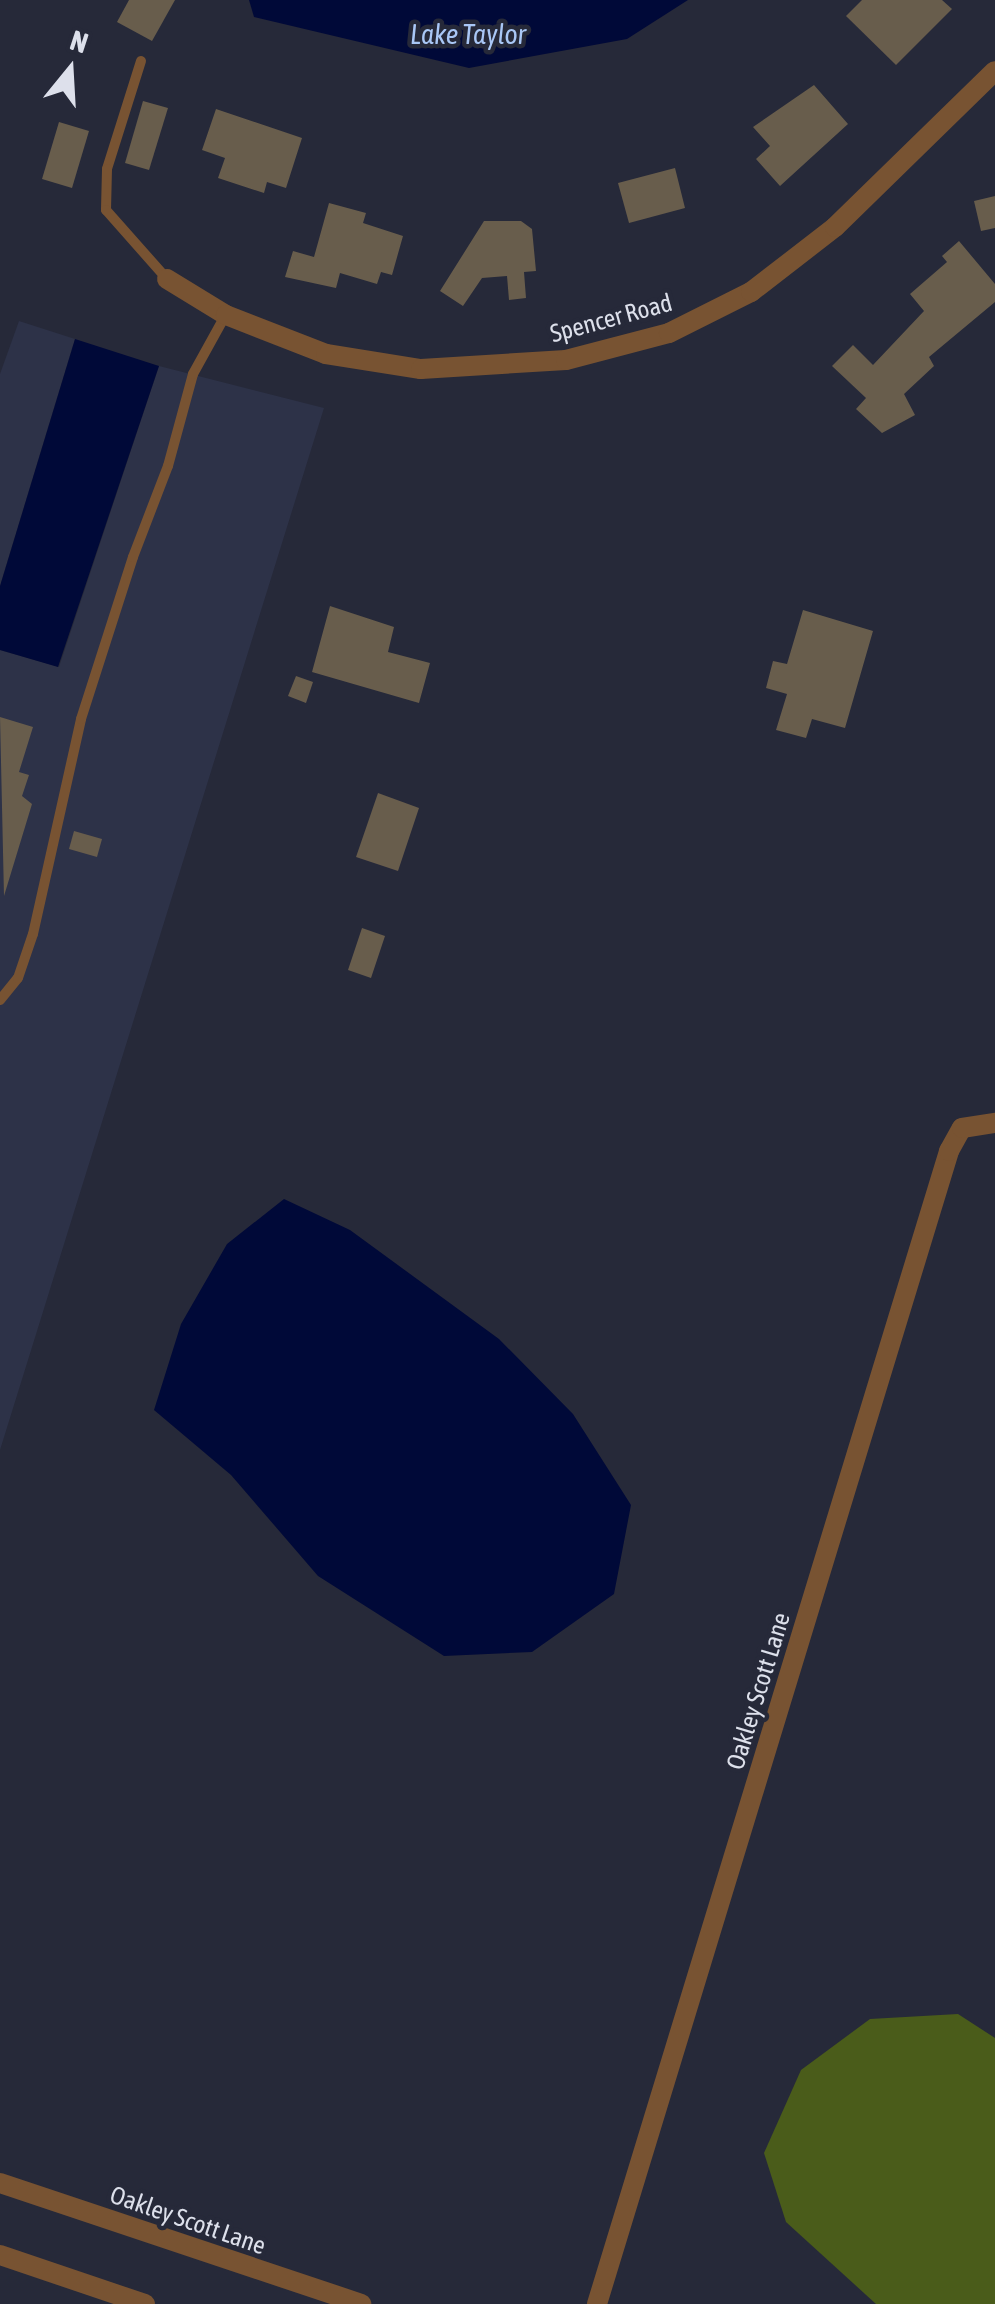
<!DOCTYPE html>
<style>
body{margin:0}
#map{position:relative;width:995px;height:2304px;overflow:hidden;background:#262939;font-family:"Asap Condensed",sans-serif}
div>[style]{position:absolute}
.built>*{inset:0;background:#2d3248}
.green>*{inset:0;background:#4a5c1a}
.water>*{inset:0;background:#000938}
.building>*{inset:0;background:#685d4c}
.service>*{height:10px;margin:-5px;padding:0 5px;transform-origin:5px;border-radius:5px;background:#785332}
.minor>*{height:20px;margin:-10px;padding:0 10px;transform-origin:10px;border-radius:10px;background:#785332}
span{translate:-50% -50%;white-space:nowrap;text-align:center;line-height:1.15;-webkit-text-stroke:9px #262939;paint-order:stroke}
.street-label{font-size:25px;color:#dde0eb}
.water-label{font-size:28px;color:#a9c7f6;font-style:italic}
.north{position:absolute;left:20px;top:20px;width:100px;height:100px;-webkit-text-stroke:8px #262939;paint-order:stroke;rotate:18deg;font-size:28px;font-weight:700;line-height:40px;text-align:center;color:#dde0eb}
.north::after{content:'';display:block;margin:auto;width:35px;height:45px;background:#dde0eb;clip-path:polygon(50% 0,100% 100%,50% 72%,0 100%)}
</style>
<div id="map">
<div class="built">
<i style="clip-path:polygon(19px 321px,75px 339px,0 586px,0 374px)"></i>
<i style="clip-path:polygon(159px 366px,324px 408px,0 1450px,0 650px,59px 667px)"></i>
</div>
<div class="green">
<i style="clip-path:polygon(958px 2014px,995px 2038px,995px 2304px,876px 2304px,786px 2222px,764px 2153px,801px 2070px,870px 2019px)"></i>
</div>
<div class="water">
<i style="clip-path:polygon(249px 0,688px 0,627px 39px,469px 68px,254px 17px)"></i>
<i style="clip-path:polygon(75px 339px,159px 366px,58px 667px,0 650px,0 586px)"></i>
<i style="clip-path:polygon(284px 1199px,350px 1230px,499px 1339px,573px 1414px,631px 1505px,614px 1594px,532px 1652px,444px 1656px,318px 1576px,231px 1475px,154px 1410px,181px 1324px,227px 1244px)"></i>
</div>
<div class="building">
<i style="clip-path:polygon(129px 0,175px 0,152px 41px,117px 22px)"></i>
<i style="clip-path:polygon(862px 0,942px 0,952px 9px,896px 65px,846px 16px)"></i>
<i style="clip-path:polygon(814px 85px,848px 124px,780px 186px,756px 159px,770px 146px,753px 127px)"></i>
<i style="clip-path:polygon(143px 101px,168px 108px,149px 170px,125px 163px)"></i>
<i style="clip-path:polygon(216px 109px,302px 138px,286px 188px,267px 182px,264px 193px,218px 178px,225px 158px,202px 150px)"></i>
<i style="clip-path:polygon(59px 122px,89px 131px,72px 188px,42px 179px)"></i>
<i style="clip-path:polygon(675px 168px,685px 208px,629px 223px,618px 183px)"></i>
<i style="clip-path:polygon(995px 196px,995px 228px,981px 231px,974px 201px)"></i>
<i style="clip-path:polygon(329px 203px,366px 213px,363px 223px,403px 236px,392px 275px,381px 272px,377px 284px,340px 273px,336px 288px,285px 277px,293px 251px,314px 257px)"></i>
<i style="clip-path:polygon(484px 221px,521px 221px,532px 229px,536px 271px,524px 272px,526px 298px,509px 300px,507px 276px,482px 278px,463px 306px,440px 291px)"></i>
<i style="clip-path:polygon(959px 241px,995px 284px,995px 302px,929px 357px,934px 366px,904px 394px,915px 415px,882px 433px,856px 409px,866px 398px,832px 366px,853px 345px,873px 365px,924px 311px,910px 294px,947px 262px,942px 256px)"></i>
<i style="clip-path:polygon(330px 606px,394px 627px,388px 652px,430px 663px,419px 703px,312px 672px)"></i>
<i style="clip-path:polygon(803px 610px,873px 631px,845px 728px,812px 719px,806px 738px,776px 730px,787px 694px,766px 688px,773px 661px,787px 664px)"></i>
<i style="clip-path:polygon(296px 676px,313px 682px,306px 703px,288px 696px)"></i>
<i style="clip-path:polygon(0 717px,33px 727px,19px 772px,29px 775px,22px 796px,32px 804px,4px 896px)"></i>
<i style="clip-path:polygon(378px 793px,419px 808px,398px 871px,356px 857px)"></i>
<i style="clip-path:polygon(74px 831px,102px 839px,97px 857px,69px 849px)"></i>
<i style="clip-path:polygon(362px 928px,385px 936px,371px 978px,348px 970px)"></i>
</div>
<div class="service">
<i style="left:141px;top:61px;width:113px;rotate:107.5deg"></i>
<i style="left:107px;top:169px;width:41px;rotate:91.4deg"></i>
<i style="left:106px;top:210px;width:92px;rotate:48.5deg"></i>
<i style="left:0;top:1000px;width:28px;rotate:-51deg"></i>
<i style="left:18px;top:978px;width:46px;rotate:-71.2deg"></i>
<i style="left:33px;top:934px;width:220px;rotate:-77.4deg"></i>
<i style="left:81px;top:719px;width:170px;rotate:-72.2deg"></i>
<i style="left:133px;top:557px;width:97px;rotate:-69deg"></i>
<i style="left:168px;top:466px;width:95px;rotate:-74.8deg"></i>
<i style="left:193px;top:374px;width:66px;rotate:-61.1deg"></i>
</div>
<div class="minor">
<i style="left:167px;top:279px;width:69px;rotate:31.4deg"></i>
<i style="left:226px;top:315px;width:107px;rotate:21.3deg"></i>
<i style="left:326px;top:354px;width:96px;rotate:9deg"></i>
<i style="left:421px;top:369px;width:145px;rotate:-3.6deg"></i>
<i style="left:566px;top:360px;width:106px;rotate:-14.7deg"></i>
<i style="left:669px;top:333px;width:92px;rotate:-26.6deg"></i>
<i style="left:751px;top:292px;width:106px;rotate:-37.7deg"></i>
<i style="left:835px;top:227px;width:223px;rotate:-44.3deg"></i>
<i style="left:0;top:2183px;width:381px;rotate:18.5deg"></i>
<i style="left:0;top:2255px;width:153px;rotate:18.7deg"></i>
<i style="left:597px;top:2304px;width:1206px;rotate:-73.02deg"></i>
<i style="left:949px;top:1151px;width:26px;rotate:-61deg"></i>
<i style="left:962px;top:1128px;width:33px;rotate:-9deg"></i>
</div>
<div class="street-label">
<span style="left:611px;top:318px;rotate:-15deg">Spencer Road</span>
<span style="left:758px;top:1691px;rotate:-73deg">Oakley Scott Lane</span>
<span style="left:188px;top:2220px;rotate:19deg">Oakley Scott Lane</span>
</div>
<div class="water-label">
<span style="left:468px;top:34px">Lake Taylor</span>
</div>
<div class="north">N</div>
</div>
